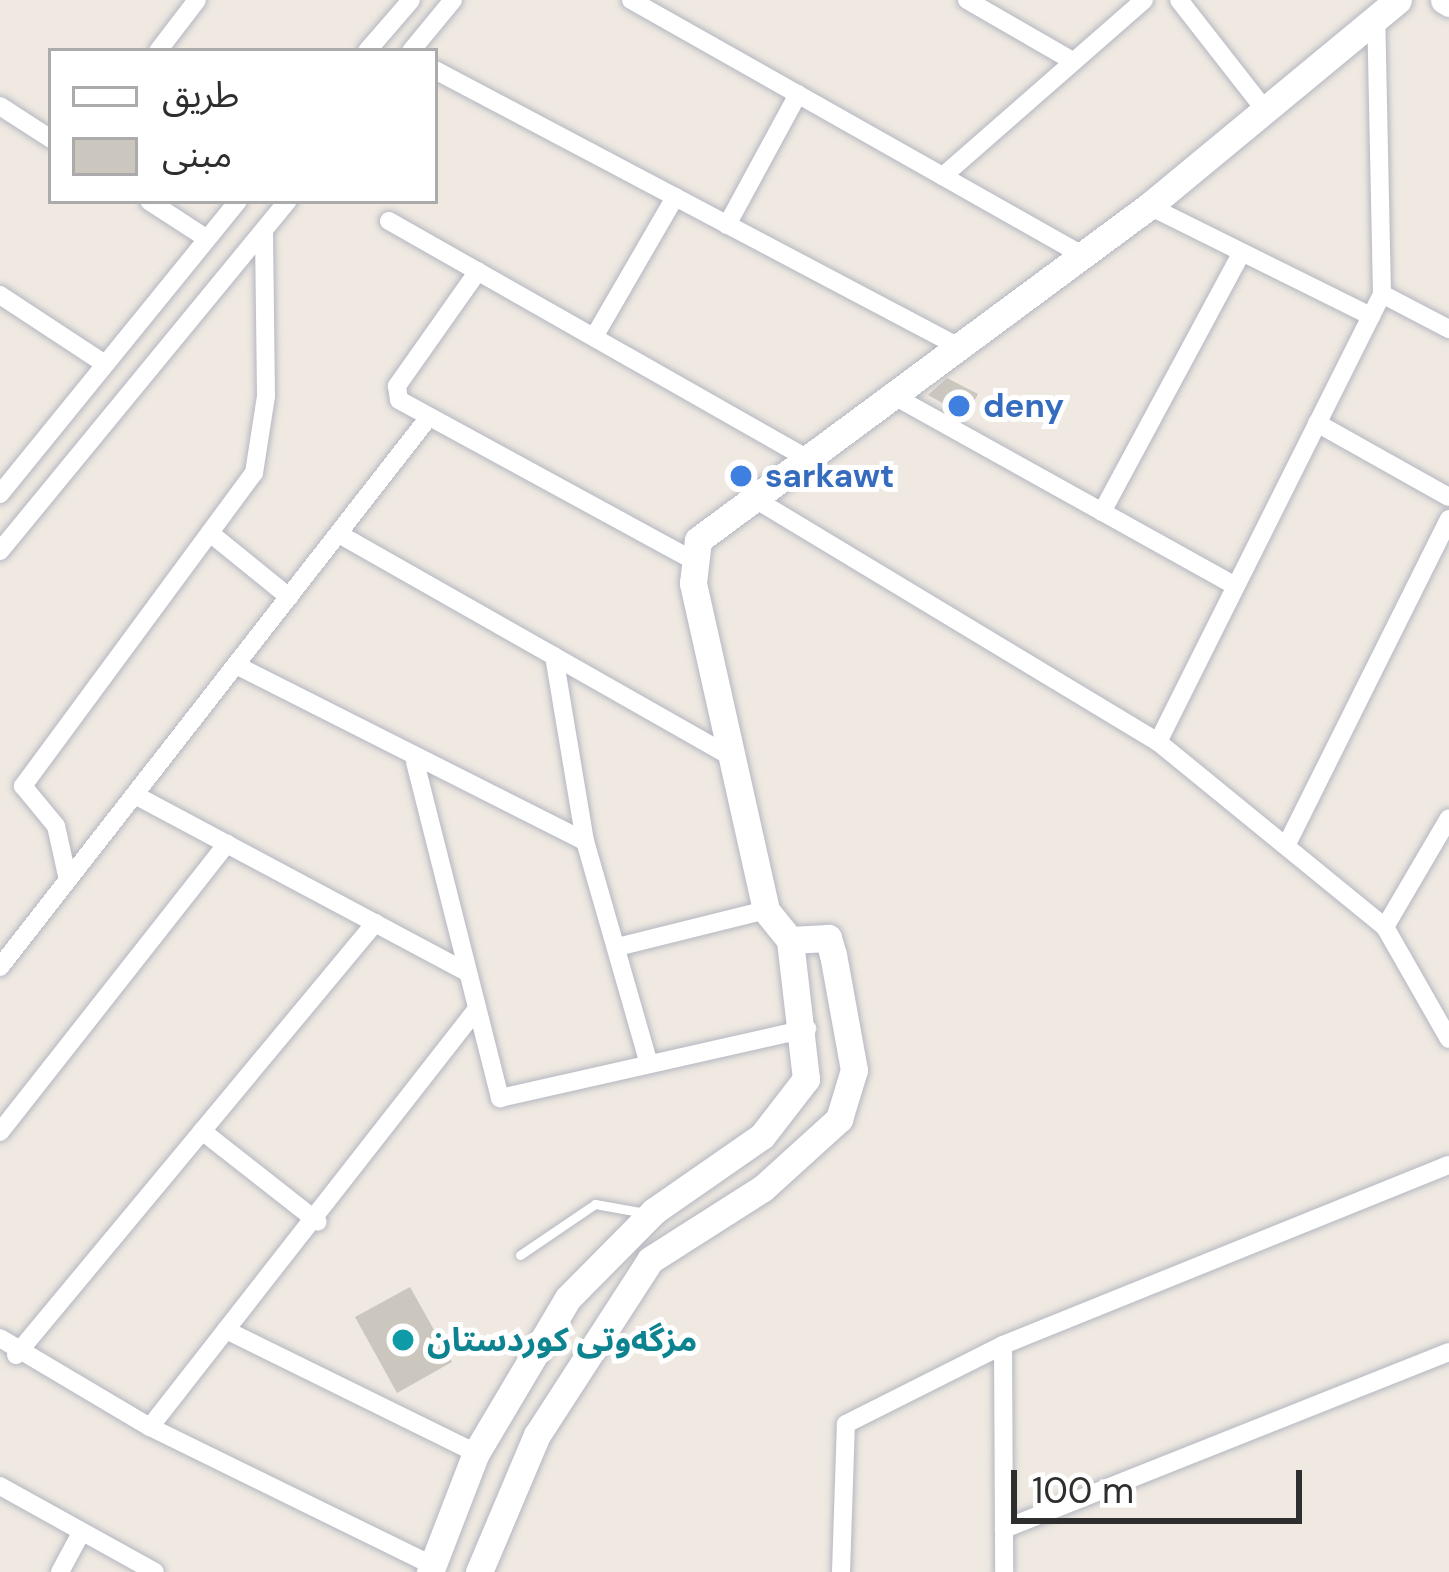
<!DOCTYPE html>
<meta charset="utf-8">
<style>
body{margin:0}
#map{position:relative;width:1449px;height:1572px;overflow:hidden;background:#efe9e1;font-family:"DM Sans","Noto Sans Arabic",sans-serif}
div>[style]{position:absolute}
.building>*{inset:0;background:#cbc7bf}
.roads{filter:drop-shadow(0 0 3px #b4b7c1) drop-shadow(0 0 3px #b4b7c1)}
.lane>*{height:9px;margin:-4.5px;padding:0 4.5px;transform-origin:4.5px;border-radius:4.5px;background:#fff}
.street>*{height:18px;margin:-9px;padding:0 9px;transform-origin:9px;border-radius:9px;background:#fff}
.secondary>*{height:27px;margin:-13.5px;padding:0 13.5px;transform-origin:13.5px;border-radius:13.5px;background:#fff}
.dots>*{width:33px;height:33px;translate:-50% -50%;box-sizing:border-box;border:6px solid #fff;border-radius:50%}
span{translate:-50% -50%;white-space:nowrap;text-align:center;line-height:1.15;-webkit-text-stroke:10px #fff;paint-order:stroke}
.shop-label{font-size:33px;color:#366cbe;font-weight:700}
.left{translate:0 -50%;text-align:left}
.culture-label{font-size:33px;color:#0d838f;font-weight:700}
.legend{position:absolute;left:48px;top:48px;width:390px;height:156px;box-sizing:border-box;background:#fff;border:3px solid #ababab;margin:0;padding:15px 21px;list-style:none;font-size:36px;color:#2e2e2e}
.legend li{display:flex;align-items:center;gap:24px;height:60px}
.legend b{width:60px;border:3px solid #ababab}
.scale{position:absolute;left:1011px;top:1470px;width:291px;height:54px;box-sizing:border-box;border:6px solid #2e2e2e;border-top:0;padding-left:15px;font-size:36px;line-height:42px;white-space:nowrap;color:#2e2e2e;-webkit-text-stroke:9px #fff;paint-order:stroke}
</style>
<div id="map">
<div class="building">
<i style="clip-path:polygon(947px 378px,978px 394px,966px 416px,928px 395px)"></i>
<i style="clip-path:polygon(410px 1287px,452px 1362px,397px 1393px,355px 1317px)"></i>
</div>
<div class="roads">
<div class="lane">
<i style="left:520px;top:1255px;width:91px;rotate:-34.2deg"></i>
<i style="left:595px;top:1204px;width:51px;rotate:10.2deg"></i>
</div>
<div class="street">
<i style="left:631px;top:0;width:520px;rotate:29.47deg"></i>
<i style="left:967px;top:0;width:118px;rotate:30deg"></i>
<i style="left:1179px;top:0;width:140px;rotate:52deg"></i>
<i style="left:158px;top:51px;width:64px;rotate:-52.6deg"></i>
<i style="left:367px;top:51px;width:67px;rotate:-49.2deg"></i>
<i style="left:411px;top:51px;width:66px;rotate:-50.5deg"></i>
<i style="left:435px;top:70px;width:593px;rotate:27.86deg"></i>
<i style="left:0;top:106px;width:61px;rotate:32.9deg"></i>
<i style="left:943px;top:176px;width:267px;rotate:-41.2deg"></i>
<i style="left:149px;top:201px;width:68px;rotate:33deg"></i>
<i style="left:1149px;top:206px;width:248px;rotate:26.4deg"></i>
<i style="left:389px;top:221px;width:481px;rotate:29.6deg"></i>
<i style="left:727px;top:225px;width:149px;rotate:-61.5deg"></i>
<i style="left:478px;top:271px;width:141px;rotate:125.2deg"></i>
<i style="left:397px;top:386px;width:14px;rotate:82deg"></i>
<i style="left:399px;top:400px;width:332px;rotate:28.6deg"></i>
<i style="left:1382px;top:294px;width:76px;rotate:27.6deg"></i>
<i style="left:0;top:295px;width:126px;rotate:33.3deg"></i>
<i style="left:594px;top:337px;width:162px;rotate:-59.9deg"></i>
<i style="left:894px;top:396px;width:389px;rotate:29.1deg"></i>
<i style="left:1317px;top:423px;width:151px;rotate:29.3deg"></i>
<i style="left:0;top:494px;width:377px;rotate:-50.9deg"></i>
<i style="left:755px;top:499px;width:471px;rotate:31.1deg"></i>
<i style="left:1158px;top:742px;width:293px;rotate:39.2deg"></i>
<i style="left:1385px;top:927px;width:129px;rotate:60.3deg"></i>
<i style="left:1102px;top:512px;width:293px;rotate:-61.7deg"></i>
<i style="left:210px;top:533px;width:102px;rotate:39deg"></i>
<i style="left:339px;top:534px;width:452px;rotate:29.6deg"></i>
<i style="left:0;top:551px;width:453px;rotate:-50.6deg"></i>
<i style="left:554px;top:656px;width:188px;rotate:80.5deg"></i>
<i style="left:585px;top:841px;width:229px;rotate:74deg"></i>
<i style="left:236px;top:665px;width:391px;rotate:26.8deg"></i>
<i style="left:1158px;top:742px;width:501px;rotate:-63.43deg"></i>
<i style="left:1382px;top:294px;width:275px;rotate:-91.2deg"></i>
<i style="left:415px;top:762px;width:347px;rotate:75.8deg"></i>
<i style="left:500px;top:1098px;width:315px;rotate:-12.7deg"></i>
<i style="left:135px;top:795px;width:374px;rotate:28.1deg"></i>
<i style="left:1287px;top:844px;width:363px;rotate:-63.5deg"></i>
<i style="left:68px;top:880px;width:55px;rotate:-102.5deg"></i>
<i style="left:56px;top:826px;width:52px;rotate:-129.5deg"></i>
<i style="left:23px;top:786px;width:389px;rotate:-53.6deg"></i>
<i style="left:254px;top:473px;width:78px;rotate:-81.1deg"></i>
<i style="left:266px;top:396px;width:166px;rotate:-90.7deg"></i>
<i style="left:1385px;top:927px;width:126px;rotate:-59.6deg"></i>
<i style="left:617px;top:947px;width:154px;rotate:-13.9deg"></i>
<i style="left:0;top:967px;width:691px;rotate:-52.05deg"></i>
<i style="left:202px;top:1131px;width:147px;rotate:38.1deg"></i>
<i style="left:0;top:1132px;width:367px;rotate:-51.8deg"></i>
<i style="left:226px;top:1330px;width:279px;rotate:26.2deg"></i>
<i style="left:0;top:1338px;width:174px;rotate:30.7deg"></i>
<i style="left:150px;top:1427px;width:314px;rotate:26.1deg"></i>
<i style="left:1003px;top:1345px;width:227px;rotate:89.7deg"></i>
<i style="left:16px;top:1355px;width:562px;rotate:-50.27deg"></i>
<i style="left:150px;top:1427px;width:529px;rotate:-51.98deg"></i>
<i style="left:0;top:1486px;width:177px;rotate:29deg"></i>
<i style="left:1004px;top:1529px;width:479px;rotate:-21.7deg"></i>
<i style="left:60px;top:1572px;width:44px;rotate:-61.7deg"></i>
<i style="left:841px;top:1572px;width:148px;rotate:-88.1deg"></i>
<i style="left:846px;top:1424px;width:176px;rotate:-26.7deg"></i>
<i style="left:1003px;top:1345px;width:481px;rotate:-22deg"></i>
</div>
<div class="secondary">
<i style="left:1444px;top:0;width:6px;rotate:31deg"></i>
<i style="left:430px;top:1572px;width:128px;rotate:-68.9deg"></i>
<i style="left:476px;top:1453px;width:180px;rotate:-59.3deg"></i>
<i style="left:568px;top:1298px;width:122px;rotate:-45.3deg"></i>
<i style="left:654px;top:1211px;width:131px;rotate:-34.8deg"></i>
<i style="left:762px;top:1136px;width:72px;rotate:-52.3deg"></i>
<i style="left:806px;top:1079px;width:140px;rotate:-96.6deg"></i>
<i style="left:790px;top:940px;width:38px;rotate:-129deg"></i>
<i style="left:766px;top:910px;width:335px;rotate:-102.6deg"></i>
<i style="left:693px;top:583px;width:43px;rotate:-83.4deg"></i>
<i style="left:698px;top:540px;width:561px;rotate:-36.52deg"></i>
<i style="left:1149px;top:206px;width:323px;rotate:-39.6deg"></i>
<i style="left:479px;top:1572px;width:149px;rotate:-67.1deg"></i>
<i style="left:537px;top:1435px;width:208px;rotate:-57.1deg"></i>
<i style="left:650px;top:1260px;width:134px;rotate:-32.5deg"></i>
<i style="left:763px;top:1188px;width:103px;rotate:-42.2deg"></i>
<i style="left:839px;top:1119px;width:51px;rotate:-73deg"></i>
<i style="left:854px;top:1070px;width:117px;rotate:-100.3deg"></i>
<i style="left:833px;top:955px;width:18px;rotate:-106deg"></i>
<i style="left:828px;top:938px;width:38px;rotate:177deg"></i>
</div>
</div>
<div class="dots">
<i style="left:959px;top:406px;background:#3f7fe0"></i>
<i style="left:741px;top:476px;background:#3f7fe0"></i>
<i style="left:403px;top:1340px;background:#0f9aa8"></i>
</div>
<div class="shop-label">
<span class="left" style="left:983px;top:406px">deny</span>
<span class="left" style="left:765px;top:476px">sarkawt</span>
</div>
<div class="culture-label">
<span class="left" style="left:427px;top:1340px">مزگەوتی کوردستان</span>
</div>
<ul class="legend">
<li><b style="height:15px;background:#fff"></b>طريق</li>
<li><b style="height:33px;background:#cbc7bf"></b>مبنى</li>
</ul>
<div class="scale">100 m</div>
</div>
